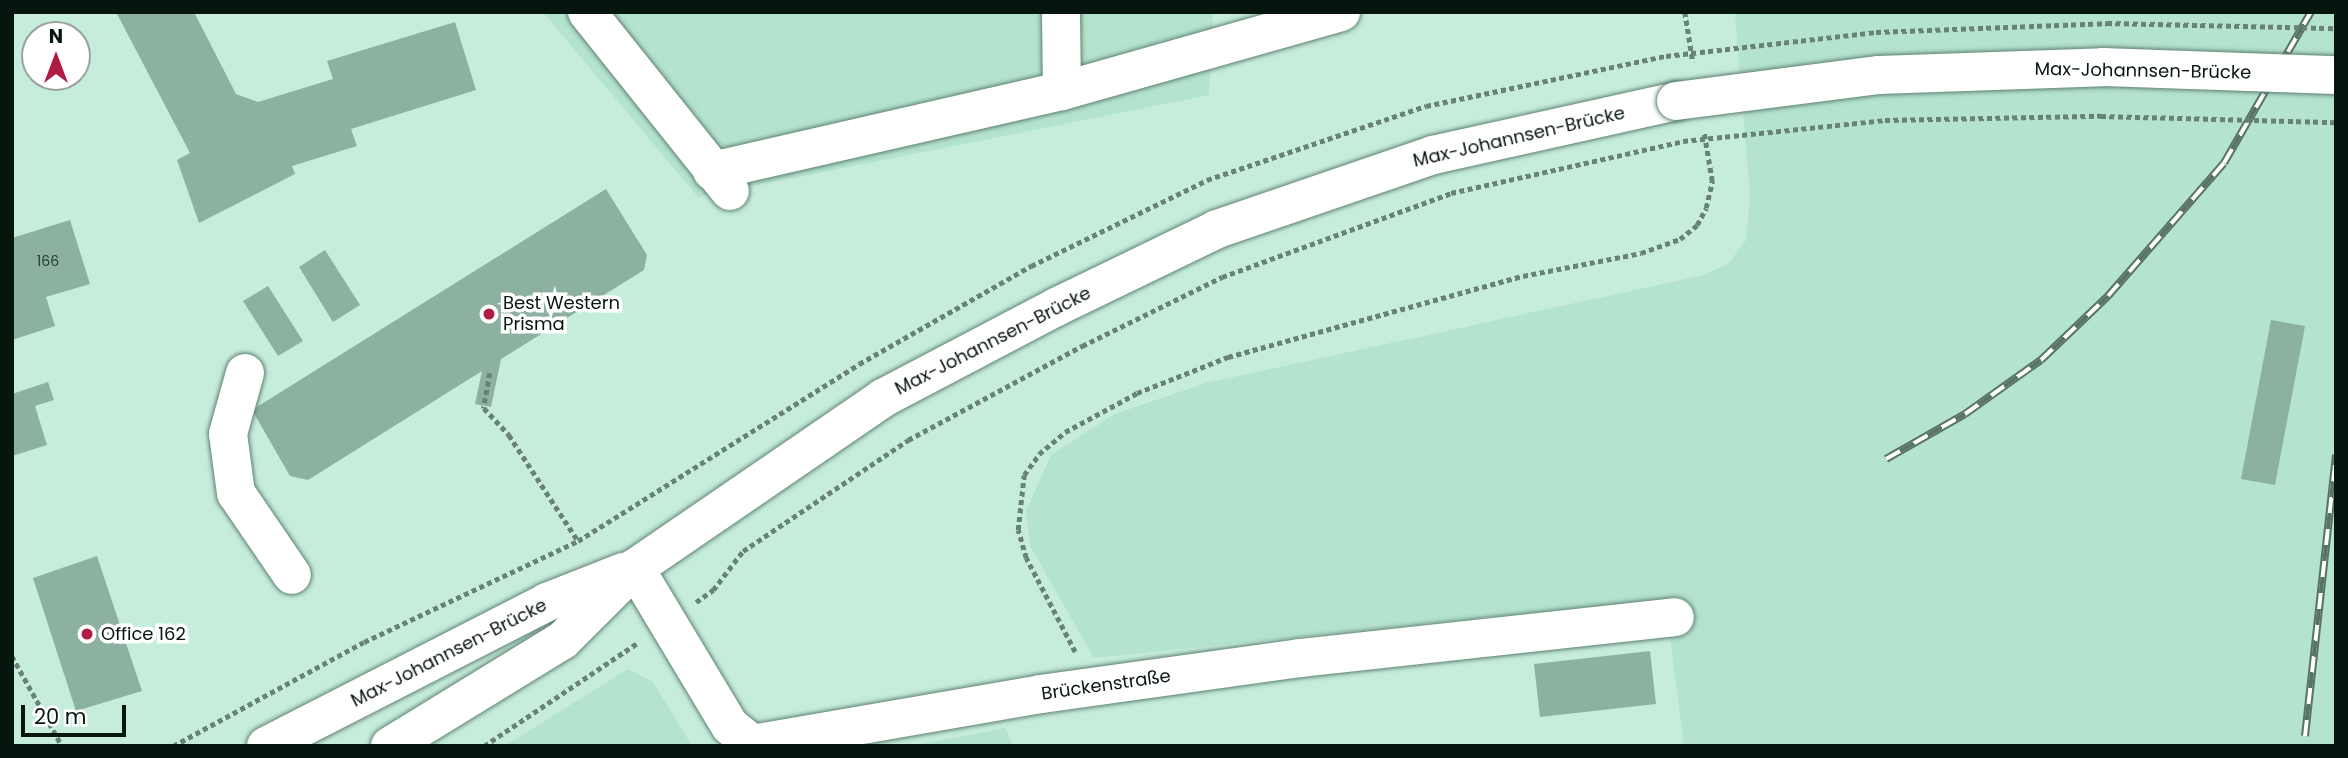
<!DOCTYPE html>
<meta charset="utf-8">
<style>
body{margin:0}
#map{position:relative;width:2348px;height:758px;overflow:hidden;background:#c6ecdb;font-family:Poppins,sans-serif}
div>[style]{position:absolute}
.built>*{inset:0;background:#b4e3ce}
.building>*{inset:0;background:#8db1a0}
.path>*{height:4.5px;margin-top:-2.25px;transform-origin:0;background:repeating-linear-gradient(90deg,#688276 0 5px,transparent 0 8.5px)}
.roads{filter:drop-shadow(0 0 2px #5f8272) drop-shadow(0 0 2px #5f8272)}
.minor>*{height:38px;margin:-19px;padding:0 19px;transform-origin:19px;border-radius:19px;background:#fff}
.major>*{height:38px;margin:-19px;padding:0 19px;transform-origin:19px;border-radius:19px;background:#fff}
.rail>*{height:8px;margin-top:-4px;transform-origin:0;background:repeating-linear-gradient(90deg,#fff 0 16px,#5a7368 0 32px);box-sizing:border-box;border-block:2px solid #5a7368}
.path-bridge>*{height:4.5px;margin-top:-2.25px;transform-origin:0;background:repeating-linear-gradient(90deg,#688276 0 5px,transparent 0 8.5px)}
.bridges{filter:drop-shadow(0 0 2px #5f8272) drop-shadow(0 0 2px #5f8272)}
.major-bridge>*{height:38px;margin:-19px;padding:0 19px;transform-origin:19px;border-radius:19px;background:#fff}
.dots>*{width:19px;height:19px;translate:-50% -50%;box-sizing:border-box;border:4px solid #fff;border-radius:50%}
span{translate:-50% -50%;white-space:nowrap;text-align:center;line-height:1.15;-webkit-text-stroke:7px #fff;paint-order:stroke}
.number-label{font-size:14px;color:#283c33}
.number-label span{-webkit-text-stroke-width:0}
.street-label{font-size:18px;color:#07150f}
.poi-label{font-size:18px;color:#07150f}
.left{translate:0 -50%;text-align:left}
.frame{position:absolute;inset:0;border:14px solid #07150f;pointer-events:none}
.north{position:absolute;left:21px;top:21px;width:70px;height:70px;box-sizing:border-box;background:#fff;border:2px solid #9ca19f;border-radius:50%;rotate:0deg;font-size:19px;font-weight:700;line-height:28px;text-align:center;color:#07150f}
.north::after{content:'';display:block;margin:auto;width:24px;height:32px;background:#b01d44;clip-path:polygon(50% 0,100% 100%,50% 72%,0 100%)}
.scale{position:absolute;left:21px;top:705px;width:105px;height:32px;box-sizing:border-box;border:4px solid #07150f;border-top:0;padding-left:9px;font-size:21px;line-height:24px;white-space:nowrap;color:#07150f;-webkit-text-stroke:5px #fff;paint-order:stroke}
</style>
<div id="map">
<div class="built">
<i style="clip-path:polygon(543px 12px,1213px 12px,1209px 95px,698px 197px)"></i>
<i style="clip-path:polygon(1735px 12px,2336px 12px,2336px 746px,1684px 746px,1665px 599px,1094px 658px,1030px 546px,1026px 511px,1051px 455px,1115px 414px,1206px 383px,1700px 276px,1728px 264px,1746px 240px,1750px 195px)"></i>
<i style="clip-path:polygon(628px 669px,653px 682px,692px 746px,505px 746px)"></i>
<i style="clip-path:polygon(1005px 728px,1013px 746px,911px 746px)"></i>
</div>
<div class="building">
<i style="clip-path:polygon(116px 12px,194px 12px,236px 94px,258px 102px,333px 79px,327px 61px,455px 22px,476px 90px,351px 129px,357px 146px,292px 166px,295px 174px,199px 223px,177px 160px,190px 153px)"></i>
<i style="clip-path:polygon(606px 189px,647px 255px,644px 270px,501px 359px,491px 407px,475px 404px,482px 371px,308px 480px,290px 476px,252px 410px)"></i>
<i style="clip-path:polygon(70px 220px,90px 284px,46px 297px,55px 326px,12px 340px,12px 238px)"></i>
<i style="clip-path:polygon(325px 250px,360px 305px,333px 322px,299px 267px)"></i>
<i style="clip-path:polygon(268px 286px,303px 341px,278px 356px,243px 301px)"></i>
<i style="clip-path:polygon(2271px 320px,2305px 326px,2275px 485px,2241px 479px)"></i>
<i style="clip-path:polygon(48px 382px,54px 400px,35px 406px,47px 445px,12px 456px,12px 394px)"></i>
<i style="clip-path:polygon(97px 556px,142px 691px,76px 711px,33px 578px)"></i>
<i style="clip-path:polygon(1650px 651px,1656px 704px,1540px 717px,1534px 664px)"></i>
</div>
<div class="path">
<i style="left:1685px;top:12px;width:51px;rotate:80.9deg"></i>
<i style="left:490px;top:373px;width:36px;rotate:100deg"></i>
<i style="left:484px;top:408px;width:37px;rotate:47deg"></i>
<i style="left:509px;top:435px;width:126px;rotate:56.9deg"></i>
<i style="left:696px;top:602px;width:21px;rotate:-35deg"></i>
<i style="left:713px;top:590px;width:49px;rotate:-52.4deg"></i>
<i style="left:743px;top:551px;width:199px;rotate:-33.9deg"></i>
<i style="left:908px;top:440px;width:198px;rotate:-28.4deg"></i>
<i style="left:1082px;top:346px;width:156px;rotate:-26.2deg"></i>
<i style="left:1222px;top:277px;width:244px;rotate:-20.1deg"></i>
<i style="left:1451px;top:193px;width:238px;rotate:-12.6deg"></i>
<i style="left:1075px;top:652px;width:106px;rotate:-117.5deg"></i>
<i style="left:1026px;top:558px;width:29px;rotate:-106deg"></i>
<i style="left:1018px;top:530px;width:55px;rotate:-83.8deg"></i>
<i style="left:1024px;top:475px;width:26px;rotate:-54deg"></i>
<i style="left:1039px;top:454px;width:34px;rotate:-40deg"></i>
<i style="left:1065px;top:432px;width:82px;rotate:-28.4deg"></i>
<i style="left:1137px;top:393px;width:98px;rotate:-21.6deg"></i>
<i style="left:1228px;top:357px;width:306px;rotate:-15.4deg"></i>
<i style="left:1523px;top:276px;width:120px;rotate:-11deg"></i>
<i style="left:1641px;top:253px;width:41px;rotate:-19.7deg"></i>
<i style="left:1680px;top:239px;width:22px;rotate:-39deg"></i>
<i style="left:1697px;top:225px;width:19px;rotate:-62deg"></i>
<i style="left:1706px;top:208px;width:28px;rotate:-77deg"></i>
<i style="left:1712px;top:181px;width:49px;rotate:-99.5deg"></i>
<i style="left:12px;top:656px;width:103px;rotate:60.9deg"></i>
<i style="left:173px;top:746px;width:217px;rotate:-28.6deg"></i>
<i style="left:364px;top:642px;width:237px;rotate:-25.3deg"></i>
<i style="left:578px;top:541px;width:332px;rotate:-32.2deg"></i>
<i style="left:859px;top:364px;width:198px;rotate:-29.7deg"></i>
<i style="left:1031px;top:266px;width:196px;rotate:-26deg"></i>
<i style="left:1207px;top:180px;width:231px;rotate:-18.7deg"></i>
<i style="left:1426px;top:106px;width:245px;rotate:-11.8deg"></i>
<i style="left:484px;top:746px;width:184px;rotate:-33.9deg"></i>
</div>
<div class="roads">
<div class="minor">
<i style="left:587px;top:12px;width:229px;rotate:51.4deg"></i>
<i style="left:1061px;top:12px;width:79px;rotate:89.3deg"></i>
<i style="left:712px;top:171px;width:359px;rotate:-12.9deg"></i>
<i style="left:1062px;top:91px;width:290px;rotate:-15.8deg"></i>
<i style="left:245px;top:373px;width:63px;rotate:105.6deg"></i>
<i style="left:228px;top:434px;width:60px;rotate:82.3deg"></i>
<i style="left:236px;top:493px;width:99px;rotate:55.7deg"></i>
<i style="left:635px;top:568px;width:184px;rotate:59deg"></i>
<i style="left:730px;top:726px;width:28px;rotate:39deg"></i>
<i style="left:752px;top:744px;width:293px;rotate:-9.8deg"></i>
<i style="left:1041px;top:694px;width:261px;rotate:-7.9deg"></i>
<i style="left:1300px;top:658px;width:377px;rotate:-6.2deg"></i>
</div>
<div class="major">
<i style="left:266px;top:746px;width:316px;rotate:-27.1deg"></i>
<i style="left:547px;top:602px;width:82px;rotate:-21.5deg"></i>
<i style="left:390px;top:746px;width:203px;rotate:-31.5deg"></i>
<i style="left:563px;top:640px;width:102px;rotate:-45deg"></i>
<i style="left:635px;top:568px;width:301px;rotate:-34.4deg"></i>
<i style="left:883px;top:398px;width:195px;rotate:-27.7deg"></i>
<i style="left:1056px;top:307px;width:179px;rotate:-25.8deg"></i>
<i style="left:1217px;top:229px;width:228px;rotate:-18.9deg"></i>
<i style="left:1433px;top:155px;width:249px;rotate:-12.5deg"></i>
</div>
</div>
<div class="rail">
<i style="left:1886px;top:459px;width:91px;rotate:-29.7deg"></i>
<i style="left:1965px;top:414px;width:93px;rotate:-35.4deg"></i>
<i style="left:2041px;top:360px;width:93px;rotate:-43.7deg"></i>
<i style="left:2108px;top:296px;width:176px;rotate:-48.9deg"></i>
<i style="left:2224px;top:163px;width:174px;rotate:-60.1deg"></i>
<i style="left:2305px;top:736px;width:283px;rotate:-83.7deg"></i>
</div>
<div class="path-bridge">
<i style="left:1666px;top:56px;width:211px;rotate:-6.5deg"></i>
<i style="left:1876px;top:32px;width:231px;rotate:-2.2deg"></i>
<i style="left:2107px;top:23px;width:229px;rotate:1.3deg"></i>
<i style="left:1683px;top:141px;width:203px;rotate:-5.9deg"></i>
<i style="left:1885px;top:120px;width:216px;rotate:-1.1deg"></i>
<i style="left:2101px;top:116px;width:235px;rotate:1.5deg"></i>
</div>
<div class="bridges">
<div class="major-bridge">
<i style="left:1676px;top:101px;width:205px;rotate:-7.3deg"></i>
<i style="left:1879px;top:75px;width:224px;rotate:-2deg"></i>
<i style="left:2103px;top:67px;width:233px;rotate:2deg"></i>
</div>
</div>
<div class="dots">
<i style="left:489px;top:314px;background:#b01d44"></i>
<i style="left:87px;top:634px;background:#b01d44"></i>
</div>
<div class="number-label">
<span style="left:48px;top:261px">166</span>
</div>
<div class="street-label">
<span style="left:2143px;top:71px;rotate:1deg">Max-Johannsen-Brücke</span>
<span style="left:1519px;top:137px;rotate:-13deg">Max-Johannsen-Brücke</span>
<span style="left:993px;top:341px;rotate:-27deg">Max-Johannsen-Brücke</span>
<span style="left:449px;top:653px;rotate:-27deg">Max-Johannsen-Brücke</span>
<span style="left:1106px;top:685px;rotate:-8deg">Brückenstraße</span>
</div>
<div class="poi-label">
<span class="left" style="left:503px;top:314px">Best Western<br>Prisma</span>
<span class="left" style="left:101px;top:634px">Office 162</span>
</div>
<div class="frame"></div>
<div class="north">N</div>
<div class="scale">20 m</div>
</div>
